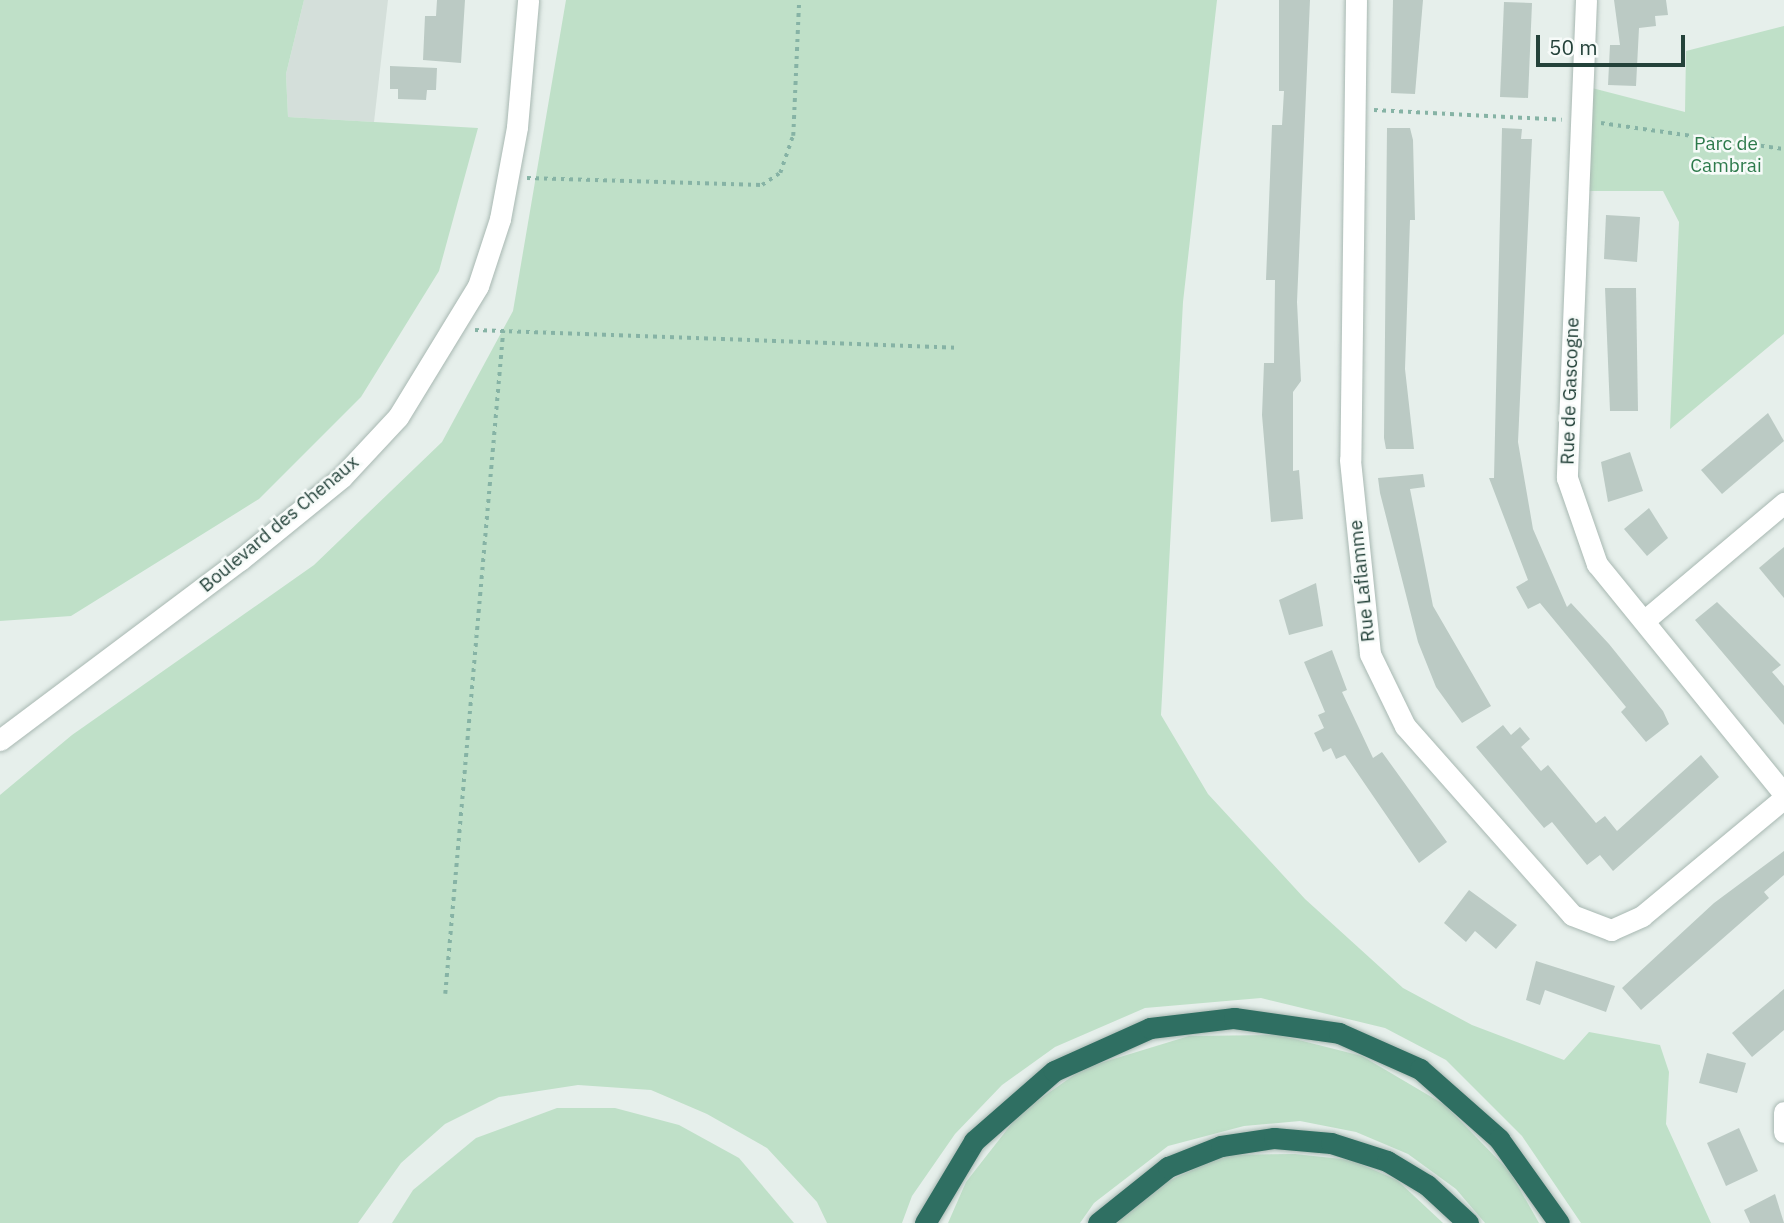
<!DOCTYPE html>
<style>
body{margin:0}
#map{position:relative;width:1784px;height:1223px;overflow:hidden;background:#e6efeb;font-family:"IBM Plex Sans",sans-serif}
div>[style]{position:absolute}
.built>*{inset:0;background:#d4dfda}
.green>*{inset:0;background:#bfe0c8}
.building>*{inset:0;background:#bbcac4}
.path>*{height:3.5px;margin-top:-1.75px;transform-origin:0;background:repeating-linear-gradient(90deg,#86b3a5 0 3.5px,transparent 0 8.5px)}
.roads{filter:drop-shadow(0 0 2px #a8b8b2) drop-shadow(0 0 2px #a8b8b2)}
.street>*{height:21px;margin:-10.5px;padding:0 10.5px;transform-origin:10.5px;border-radius:10.5px;background:#fff}
.secondary>*{height:21px;margin:-10.5px;padding:0 10.5px;transform-origin:10.5px;border-radius:10.5px;background:#fff}
.highway>*{height:21px;margin:-10.5px;padding:0 10.5px;transform-origin:10.5px;border-radius:10.5px;background:#2f6f62}
span{translate:-50% -50%;white-space:nowrap;text-align:center;line-height:1.15;-webkit-text-stroke:5px #f7fbf9;paint-order:stroke}
.park-label{font-size:19px;color:#2d7a4b}
.street-label{font-size:19px;color:#24423a}
.scale{position:absolute;left:1536px;top:35px;width:149px;height:32px;box-sizing:border-box;border:4px solid #24423a;border-top:0;padding-left:9px;font-size:21px;line-height:24px;white-space:nowrap;color:#24423a;-webkit-text-stroke:5px #f7fbf9;paint-order:stroke}
</style>
<div id="map">
<div class="built">
<i style="clip-path:polygon(304px 0,388px 0,374px 122px,288px 117px,286px 74px)"></i>
</div>
<div class="green">
<i style="clip-path:polygon(0 0,304px 0,286px 74px,288px 117px,478px 128px,439px 271px,361px 397px,259px 499px,71px 616px,0 621px)"></i>
<i style="clip-path:polygon(566px 0,1217px 0,1183px 302px,1161px 715px,1208px 794px,1305px 899px,1403px 988px,1472px 1025px,1564px 1060px,1589px 1032px,1660px 1045px,1669px 1072px,1666px 1124px,1711px 1223px,1581px 1223px,1522px 1136px,1446px 1060px,1385px 1028px,1261px 998px,1145px 1008px,1055px 1047px,1002px 1085px,955px 1134px,912px 1196px,902px 1223px,827px 1223px,817px 1202px,767px 1148px,707px 1114px,651px 1090px,578px 1085px,499px 1097px,445px 1124px,401px 1163px,358px 1223px,0 1223px,0 795px,72px 735px,314px 565px,442px 442px,513px 311px)"></i>
<i style="clip-path:polygon(1784px 26px,1784px 334px,1670px 429px,1679px 222px,1663px 191px,1578px 191px,1592px 88px,1685px 112px,1686px 51px)"></i>
<i style="clip-path:polygon(1279px 1035px,1362px 1056px,1445px 1105px,1510px 1172px,1539px 1223px,1485px 1223px,1456px 1189px,1408px 1154px,1356px 1132px,1300px 1121px,1244px 1126px,1168px 1146px,1094px 1203px,1080px 1223px,948px 1223px,966px 1182px,1020px 1113px,1084px 1068px,1189px 1036px)"></i>
<i style="clip-path:polygon(557px 1108px,615px 1108px,679px 1125px,739px 1158px,794px 1223px,392px 1223px,413px 1190px,476px 1138px)"></i>
<i style="clip-path:polygon(1295px 1154px,1351px 1160px,1397px 1180px,1443px 1223px,1117px 1223px,1144px 1192px,1225px 1155px)"></i>
</div>
<div class="building">
<i style="clip-path:polygon(437px 0,465px 0,461px 63px,423px 60px,425px 16px,436px 16px)"></i>
<i style="clip-path:polygon(1279px 0,1310px 0,1297px 302px,1301px 381px,1293px 392px,1293px 471px,1299px 470px,1303px 519px,1271px 522px,1262px 415px,1264px 363px,1274px 363px,1275px 280px,1266px 280px,1272px 125px,1282px 125px,1284px 91px,1279px 91px)"></i>
<i style="clip-path:polygon(1393px 0,1423px 0,1415px 94px,1391px 93px)"></i>
<i style="clip-path:polygon(1614px 0,1666px 0,1668px 15px,1655px 16px,1656px 26px,1639px 28px,1636px 86px,1608px 85px,1610px 45px,1620px 45px)"></i>
<i style="clip-path:polygon(1504px 2px,1532px 3px,1528px 98px,1500px 97px)"></i>
<i style="clip-path:polygon(390px 66px,437px 68px,436px 90px,427px 90px,426px 100px,398px 99px,398px 89px,390px 89px)"></i>
<i style="clip-path:polygon(1387px 128px,1410px 128px,1413px 140px,1415px 220px,1410px 220px,1405px 369px,1414px 449px,1386px 449px,1384px 438px)"></i>
<i style="clip-path:polygon(1502px 128px,1522px 129px,1521px 139px,1532px 139px,1518px 442px,1533px 529px,1567px 607px,1571px 603px,1609px 644px,1663px 711px,1669px 724px,1646px 742px,1621px 712px,1626px 707px,1540px 603px,1528px 609px,1516px 587px,1528px 580px,1489px 478px,1494px 478px)"></i>
<i style="clip-path:polygon(1606px 215px,1640px 217px,1637px 262px,1604px 259px)"></i>
<i style="clip-path:polygon(1605px 288px,1636px 288px,1638px 411px,1610px 411px)"></i>
<i style="clip-path:polygon(1768px 413px,1784px 441px,1722px 494px,1701px 470px)"></i>
<i style="clip-path:polygon(1630px 452px,1643px 491px,1608px 502px,1601px 462px)"></i>
<i style="clip-path:polygon(1423px 474px,1425px 487px,1410px 489px,1433px 606px,1491px 706px,1462px 723px,1436px 687px,1418px 642px,1380px 493px,1378px 478px)"></i>
<i style="clip-path:polygon(1649px 508px,1668px 538px,1647px 556px,1624px 529px)"></i>
<i style="clip-path:polygon(1784px 547px,1784px 598px,1759px 568px)"></i>
<i style="clip-path:polygon(1316px 583px,1323px 626px,1289px 635px,1279px 600px)"></i>
<i style="clip-path:polygon(1717px 602px,1781px 665px,1772px 672px,1784px 686px,1784px 725px,1695px 620px)"></i>
<i style="clip-path:polygon(1332px 650px,1347px 690px,1342px 692px,1373px 758px,1382px 752px,1447px 842px,1419px 863px,1345px 755px,1336px 759px,1331px 748px,1323px 752px,1314px 733px,1324px 728px,1318px 715px,1325px 712px,1304px 662px)"></i>
<i style="clip-path:polygon(1503px 725px,1511px 735px,1520px 727px,1530px 739px,1521px 747px,1541px 771px,1548px 765px,1596px 823px,1605px 816px,1617px 831px,1701px 755px,1719px 777px,1613px 871px,1600px 855px,1587px 865px,1552px 822px,1544px 828px,1476px 747px)"></i>
<i style="clip-path:polygon(1784px 851px,1784px 875px,1764px 892px,1769px 898px,1641px 1010px,1622px 988px,1714px 903px)"></i>
<i style="clip-path:polygon(1469px 890px,1517px 925px,1496px 949px,1475px 931px,1466px 942px,1444px 923px)"></i>
<i style="clip-path:polygon(1536px 961px,1615px 986px,1606px 1012px,1545px 990px,1540px 1005px,1526px 1000px)"></i>
<i style="clip-path:polygon(1784px 989px,1784px 1030px,1752px 1057px,1732px 1033px)"></i>
<i style="clip-path:polygon(1707px 1053px,1746px 1063px,1737px 1093px,1699px 1083px)"></i>
<i style="clip-path:polygon(1739px 1128px,1758px 1171px,1726px 1186px,1707px 1143px)"></i>
<i style="clip-path:polygon(1775px 1194px,1784px 1223px,1750px 1223px,1744px 1210px)"></i>
</div>
<div class="path">
<i style="left:1374px;top:110px;width:188px;rotate:3deg"></i>
<i style="left:1601px;top:123px;width:185px;rotate:8.1deg"></i>
<i style="left:527px;top:178px;width:235px;rotate:1.7deg"></i>
<i style="left:762px;top:185px;width:22px;rotate:-34deg"></i>
<i style="left:780px;top:173px;width:39px;rotate:-71deg"></i>
<i style="left:793px;top:136px;width:136px;rotate:-87.5deg"></i>
<i style="left:475px;top:330px;width:482px;rotate:2.1deg"></i>
<i style="left:445px;top:994px;width:666px;rotate:-85deg"></i>
</div>
<div class="roads">
<div class="street">
<i style="left:1356px;top:0;width:460px;rotate:90.7deg"></i>
<i style="left:1350px;top:460px;width:195px;rotate:84.1deg"></i>
<i style="left:1370px;top:654px;width:80px;rotate:64.1deg"></i>
<i style="left:1405px;top:726px;width:252px;rotate:48.5deg"></i>
<i style="left:1572px;top:915px;width:42px;rotate:21deg"></i>
<i style="left:1611px;top:930px;width:34px;rotate:-24deg"></i>
<i style="left:1642px;top:916px;width:185px;rotate:-39.7deg"></i>
<i style="left:1586px;top:0;width:478px;rotate:92.3deg"></i>
<i style="left:1567px;top:478px;width:91px;rotate:70.8deg"></i>
<i style="left:1597px;top:564px;width:296px;rotate:50.9deg"></i>
<i style="left:1645px;top:620px;width:182px;rotate:-40.1deg"></i>
<i style="left:1784px;top:1112px;width:20px;rotate:90deg"></i>
</div>
<div class="secondary">
<i style="left:0;top:740px;width:300px;rotate:-36.9deg"></i>
<i style="left:240px;top:560px;width:132px;rotate:-39.1deg"></i>
<i style="left:342px;top:477px;width:82px;rotate:-47deg"></i>
<i style="left:398px;top:417px;width:153px;rotate:-58.6deg"></i>
<i style="left:478px;top:286px;width:71px;rotate:-71.8deg"></i>
<i style="left:500px;top:219px;width:94px;rotate:-79.5deg"></i>
<i style="left:517px;top:127px;width:127px;rotate:-85deg"></i>
</div>
<div class="highway">
<i style="left:925px;top:1223px;width:96px;rotate:-59.1deg"></i>
<i style="left:974px;top:1141px;width:106px;rotate:-41.2deg"></i>
<i style="left:1054px;top:1071px;width:105px;rotate:-24.1deg"></i>
<i style="left:1150px;top:1028px;width:85px;rotate:-6.8deg"></i>
<i style="left:1234px;top:1018px;width:106px;rotate:8.1deg"></i>
<i style="left:1339px;top:1033px;width:89px;rotate:24deg"></i>
<i style="left:1420px;top:1069px;width:106px;rotate:41.5deg"></i>
<i style="left:1499px;top:1139px;width:103px;rotate:54.5deg"></i>
<i style="left:1098px;top:1223px;width:90px;rotate:-38.7deg"></i>
<i style="left:1168px;top:1167px;width:57px;rotate:-21.6deg"></i>
<i style="left:1221px;top:1146px;width:54px;rotate:-8.6deg"></i>
<i style="left:1274px;top:1138px;width:57px;rotate:5deg"></i>
<i style="left:1331px;top:1143px;width:59px;rotate:17.8deg"></i>
<i style="left:1387px;top:1161px;width:47px;rotate:31deg"></i>
<i style="left:1427px;top:1185px;width:56px;rotate:42.8deg"></i>
</div>
</div>
<div class="park-label">
<span style="left:1726px;top:155px">Parc de<br>Cambrai</span>
</div>
<div class="street-label">
<span style="left:1570px;top:391px;rotate:-88deg">Rue de Gascogne</span>
<span style="left:279px;top:524px;rotate:-40deg">Boulevard des Chenaux</span>
<span style="left:1362px;top:581px;rotate:-96deg">Rue Laflamme</span>
</div>
<div class="scale">50 m</div>
</div>
